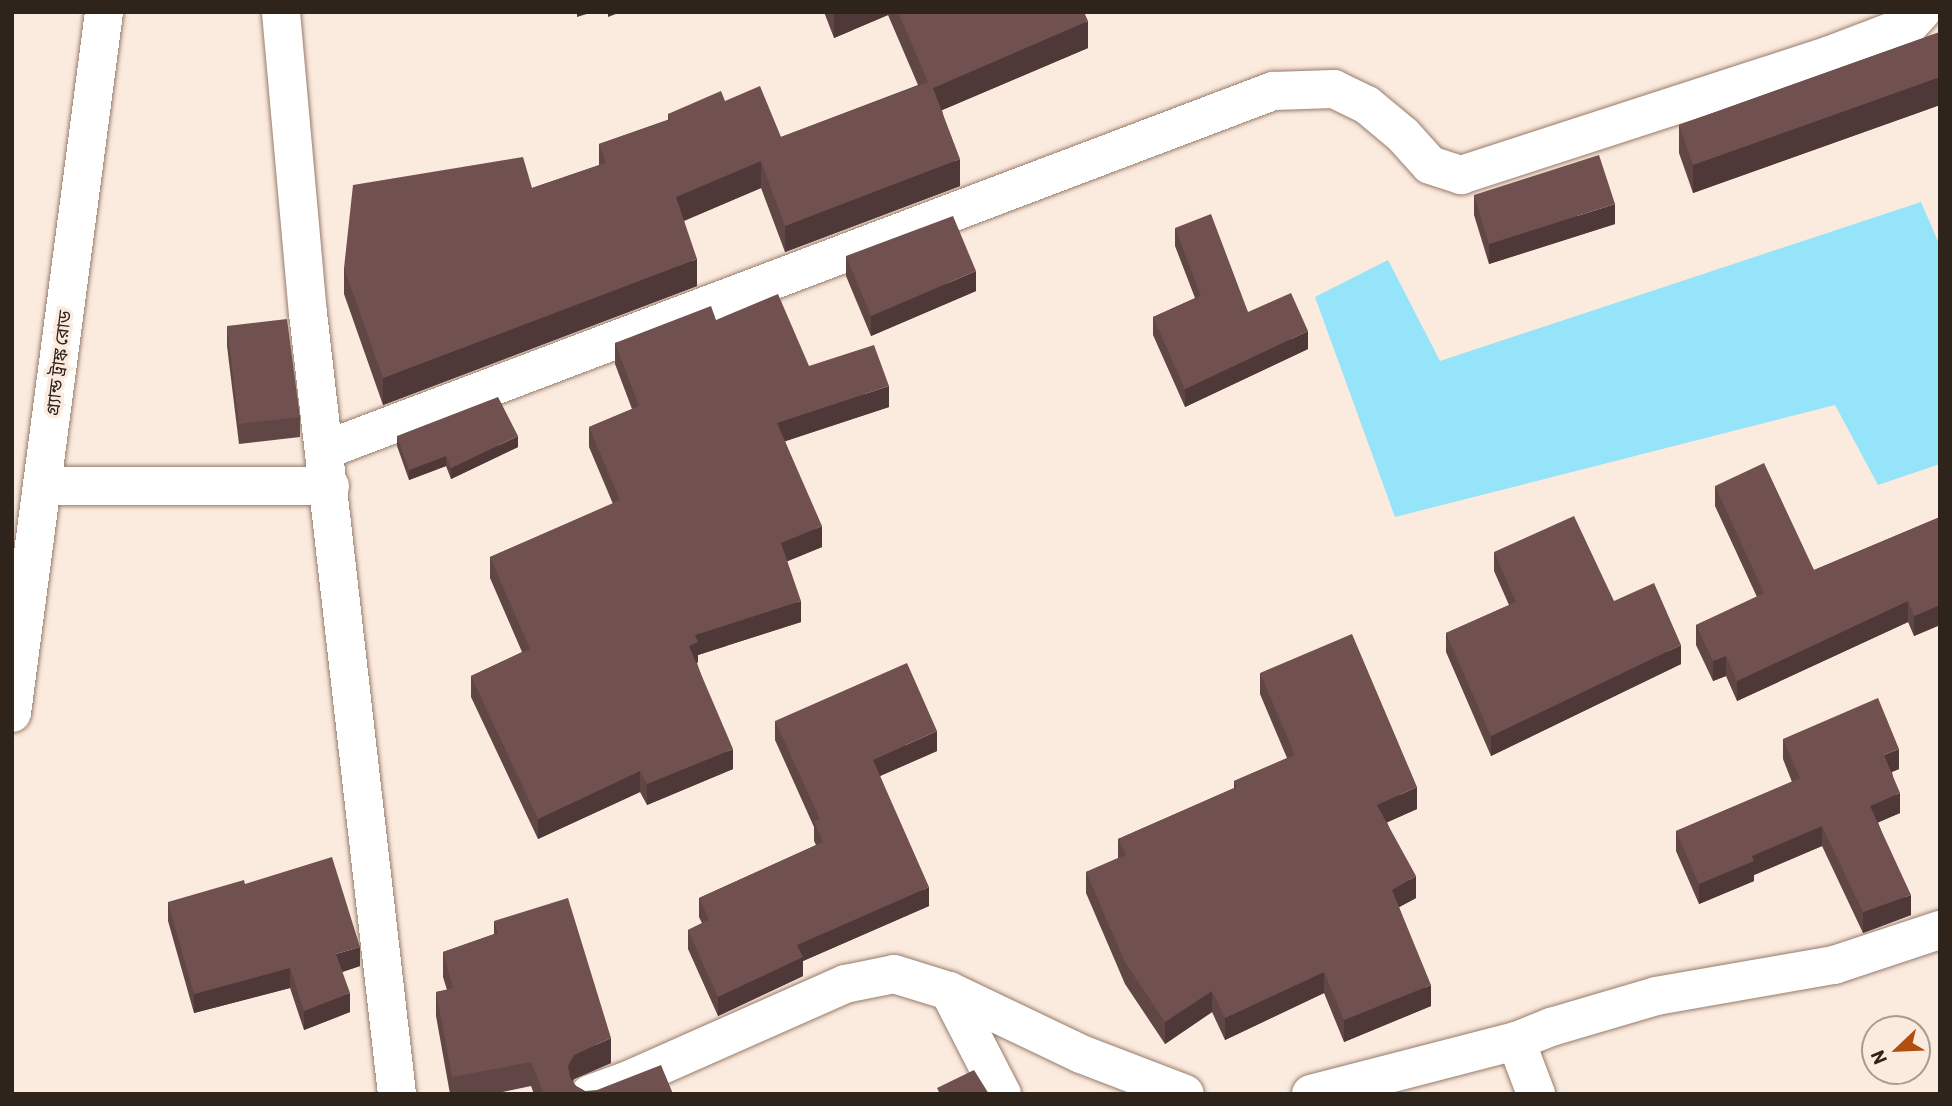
<!DOCTYPE html>
<meta charset="utf-8">
<style>
body{margin:0}
#map{position:relative;width:1952px;height:1106px;overflow:hidden;background:#fbeade;font-family:Barlow,"Noto Sans Bengali",sans-serif}
div>[style]{position:absolute}
.water>*{inset:0;background:#96e4f9}
.roads{filter:drop-shadow(0 0 2px #967c6a) drop-shadow(0 0 2px #967c6a)}
.minor>*{height:38px;margin:-19px;padding:0 19px;transform-origin:19px;border-radius:19px;background:#fff}
.highway>*{height:38px;margin:-19px;padding:0 19px;transform-origin:19px;border-radius:19px;background:#fff}
.wall>*{inset:0;background:#604645}
.shaded-wall>*{inset:0;background:#4e3938}
.building>*{inset:0;background:#705150}
span{translate:-50% -50%;white-space:nowrap;text-align:center;line-height:1.15;-webkit-text-stroke:7px #fbeade;paint-order:stroke}
.street-label{font-size:18px;color:#2e241c}
.frame{position:absolute;inset:0;border:14px solid #2e241c;pointer-events:none}
.north{position:absolute;left:1861px;top:1015px;width:70px;height:70px;box-sizing:border-box;background:#fbeade;border:2px solid #a99b90;border-radius:50%;rotate:247deg;font-size:19px;font-weight:700;line-height:28px;text-align:center;color:#2e241c}
.north::after{content:'';display:block;margin:auto;width:24px;height:32px;background:#b04f0f;clip-path:polygon(50% 0,100% 100%,50% 72%,0 100%)}
</style>
<div id="map">
<div class="water">
<i style="clip-path:polygon(1921px 202px,1940px 246px,1940px 464px,1878px 485px,1835px 405px,1395px 517px,1315px 297px,1388px 260px,1440px 361px)"></i>
</div>
<div class="roads">
<div class="minor">
<i style="left:281px;top:12px;width:302px;rotate:84.9deg"></i>
<i style="left:308px;top:313px;width:786px;rotate:83.5deg"></i>
<i style="left:325px;top:450px;width:1014px;rotate:-20.74deg"></i>
<i style="left:1273px;top:91px;width:61px;rotate:-1.9deg"></i>
<i style="left:1334px;top:89px;width:37px;rotate:26deg"></i>
<i style="left:1367px;top:105px;width:47px;rotate:39.8deg"></i>
<i style="left:1403px;top:135px;width:40px;rotate:48deg"></i>
<i style="left:1430px;top:165px;width:33px;rotate:18deg"></i>
<i style="left:1461px;top:175px;width:388px;rotate:-18deg"></i>
<i style="left:1830px;top:55px;width:85px;rotate:-20.8deg"></i>
<i style="left:1909px;top:25px;width:18px;rotate:-47deg"></i>
<i style="left:42px;top:486px;width:288px"></i>
<i style="left:949px;top:991px;width:116px;rotate:62.8deg"></i>
<i style="left:1516px;top:1041px;width:38px;rotate:-22deg"></i>
<i style="left:1551px;top:1027px;width:109px;rotate:-16.4deg"></i>
<i style="left:1656px;top:996px;width:181px;rotate:-9.9deg"></i>
<i style="left:1834px;top:965px;width:112px;rotate:-18.3deg"></i>
<i style="left:590px;top:1094px;width:38px;rotate:-20deg"></i>
<i style="left:626px;top:1081px;width:240px;rotate:-23.9deg"></i>
<i style="left:845px;top:984px;width:50px;rotate:-11.5deg"></i>
<i style="left:894px;top:974px;width:58px;rotate:17.2deg"></i>
<i style="left:949px;top:991px;width:146px;rotate:25.5deg"></i>
<i style="left:1081px;top:1054px;width:111px;rotate:21deg"></i>
<i style="left:1311px;top:1094px;width:212px;rotate:-14.5deg"></i>
<i style="left:1516px;top:1041px;width:57px;rotate:69.3deg"></i>
</div>
<div class="highway">
<i style="left:12px;top:713px;width:707px;rotate:-82.52deg"></i>
</div>
</div>
<div class="wall">
<i style="clip-path:polygon(824px 12px,1084px 12px,1088px 48px,942px 110px,960px 186px,785px 252px,761px 188px,684px 221px,697px 286px,383px 405px,344px 294px,344px 268px,532px 188px,599px 165px,599px 144px,668px 120px,668px 114px,725px 101px,781px 137px,918px 85px,888px 15px,834px 38px)"></i>
<i style="clip-path:polygon(1940px 32px,1940px 105px,1693px 193px,1679px 153px,1679px 125px)"></i>
<i style="clip-path:polygon(1474px 195px,1615px 224px,1489px 264px,1474px 215px)"></i>
<i style="clip-path:polygon(1175px 228px,1248px 312px,1308px 349px,1185px 407px,1153px 335px,1153px 317px,1195px 298px,1175px 246px)"></i>
<i style="clip-path:polygon(846px 256px,976px 291px,871px 336px,846px 276px)"></i>
<i style="clip-path:polygon(716px 320px,889px 407px,785px 441px,822px 547px,787px 561px,801px 622px,698px 655px,698px 662px,697px 663px,733px 769px,647px 805px,640px 792px,538px 839px,471px 697px,471px 676px,522px 652px,490px 578px,490px 557px,613px 504px,589px 447px,589px 427px,632px 409px,615px 364px,615px 343px)"></i>
<i style="clip-path:polygon(227px 326px,300px 417px,300px 437px,239px 444px,227px 346px)"></i>
<i style="clip-path:polygon(397px 436px,518px 447px,451px 479px,446px 466px,409px 480px,397px 446px)"></i>
<i style="clip-path:polygon(1715px 486px,1814px 570px,1940px 517px,1940px 625px,1914px 636px,1908px 622px,1737px 701px,1726px 676px,1713px 681px,1696px 645px,1696px 625px,1757px 597px,1715px 506px)"></i>
<i style="clip-path:polygon(1494px 552px,1614px 601px,1681px 664px,1491px 756px,1446px 652px,1446px 633px,1509px 605px,1494px 571px)"></i>
<i style="clip-path:polygon(1260px 673px,1417px 809px,1387px 822px,1416px 898px,1399px 907px,1431px 1006px,1344px 1042px,1324px 993px,1225px 1040px,1212px 1012px,1165px 1044px,1125px 984px,1086px 893px,1086px 872px,1118px 858px,1118px 839px,1234px 788px,1234px 781px,1287px 758px,1260px 694px)"></i>
<i style="clip-path:polygon(775px 721px,937px 751px,880px 776px,929px 906px,803px 961px,803px 976px,718px 1016px,688px 949px,688px 930px,702px 923px,699px 917px,699px 898px,816px 845px,814px 841px,814px 827px,775px 740px)"></i>
<i style="clip-path:polygon(1783px 739px,1899px 769px,1892px 772px,1900px 813px,1878px 822px,1911px 915px,1863px 933px,1822px 846px,1754px 875px,1754px 881px,1699px 904px,1676px 851px,1676px 831px,1792px 782px,1783px 759px)"></i>
<i style="clip-path:polygon(168px 902px,360px 966px,342px 972px,350px 1012px,304px 1030px,290px 988px,194px 1013px,168px 921px)"></i>
<i style="clip-path:polygon(494px 921px,611px 1063px,574px 1079px,573px 1082px,576px 1086px,585px 1091px,673px 1094px,534px 1094px,531px 1086px,493px 1094px,450px 1094px,436px 1016px,436px 992px,447px 990px,443px 977px,443px 952px,494px 934px)"></i>
</div>
<div class="shaded-wall">
<i style="clip-path:polygon(577px 12px,593px 12px,577px 17px)"></i>
<i style="clip-path:polygon(608px 12px,621px 12px,608px 17px)"></i>
<i style="clip-path:polygon(834px 12px,888px 12px,888px 15px,834px 38px)"></i>
<i style="clip-path:polygon(1088px 21px,1088px 48px,933px 114px,933px 88px)"></i>
<i style="clip-path:polygon(1940px 77px,1940px 105px,1693px 193px,1693px 165px)"></i>
<i style="clip-path:polygon(960px 159px,960px 186px,785px 252px,785px 226px)"></i>
<i style="clip-path:polygon(761px 161px,761px 188px,676px 224px,676px 197px)"></i>
<i style="clip-path:polygon(1615px 204px,1615px 224px,1489px 264px,1489px 244px)"></i>
<i style="clip-path:polygon(697px 259px,697px 286px,383px 405px,383px 378px)"></i>
<i style="clip-path:polygon(976px 271px,976px 291px,871px 336px,871px 316px)"></i>
<i style="clip-path:polygon(1308px 331px,1308px 349px,1185px 407px,1185px 389px)"></i>
<i style="clip-path:polygon(889px 386px,889px 407px,777px 444px,777px 423px)"></i>
<i style="clip-path:polygon(518px 436px,518px 447px,451px 479px,451px 468px)"></i>
<i style="clip-path:polygon(446px 456px,446px 466px,409px 480px,409px 470px)"></i>
<i style="clip-path:polygon(822px 526px,822px 547px,781px 564px,781px 543px)"></i>
<i style="clip-path:polygon(801px 601px,801px 622px,698px 655px,698px 662px,689px 666px,689px 646px,695px 635px)"></i>
<i style="clip-path:polygon(1908px 601px,1908px 622px,1737px 701px,1737px 681px)"></i>
<i style="clip-path:polygon(1940px 605px,1940px 625px,1914px 636px,1914px 616px)"></i>
<i style="clip-path:polygon(1681px 645px,1681px 664px,1491px 756px,1491px 736px)"></i>
<i style="clip-path:polygon(1726px 656px,1726px 676px,1713px 681px,1713px 661px)"></i>
<i style="clip-path:polygon(937px 731px,937px 751px,873px 779px,873px 760px)"></i>
<i style="clip-path:polygon(733px 749px,733px 769px,647px 805px,647px 784px)"></i>
<i style="clip-path:polygon(1899px 749px,1899px 769px,1884px 775px,1884px 755px)"></i>
<i style="clip-path:polygon(640px 771px,640px 792px,538px 839px,538px 819px)"></i>
<i style="clip-path:polygon(1417px 787px,1417px 809px,1377px 827px,1377px 805px)"></i>
<i style="clip-path:polygon(1900px 793px,1900px 813px,1870px 826px,1870px 806px)"></i>
<i style="clip-path:polygon(1822px 826px,1822px 846px,1754px 875px,1754px 881px,1699px 904px,1699px 884px,1752px 856px)"></i>
<i style="clip-path:polygon(1416px 876px,1416px 898px,1392px 911px,1392px 890px)"></i>
<i style="clip-path:polygon(929px 887px,929px 906px,803px 961px,803px 976px,718px 1016px,718px 997px,797px 945px)"></i>
<i style="clip-path:polygon(1911px 895px,1911px 915px,1863px 933px,1863px 912px)"></i>
<i style="clip-path:polygon(360px 947px,360px 966px,336px 974px,336px 954px)"></i>
<i style="clip-path:polygon(290px 968px,290px 988px,194px 1013px,194px 994px)"></i>
<i style="clip-path:polygon(1324px 972px,1324px 993px,1225px 1040px,1225px 1018px)"></i>
<i style="clip-path:polygon(1431px 985px,1431px 1006px,1344px 1042px,1344px 1020px)"></i>
<i style="clip-path:polygon(1212px 991px,1212px 1012px,1165px 1044px,1165px 1022px)"></i>
<i style="clip-path:polygon(350px 993px,350px 1012px,304px 1030px,304px 1011px)"></i>
<i style="clip-path:polygon(611px 1038px,611px 1063px,574px 1079px,568px 1091px,568px 1066px,574px 1055px)"></i>
</div>
<div class="building">
<i style="clip-path:polygon(898px 12px,1084px 12px,1088px 21px,933px 88px,960px 159px,785px 226px,761px 161px,676px 197px,697px 259px,383px 378px,344px 268px,353px 185px,523px 157px,532px 188px,606px 163px,599px 144px,670px 119px,668px 114px,721px 91px,725px 101px,760px 86px,781px 137px,928px 82px)"></i>
<i style="clip-path:polygon(1940px 32px,1940px 77px,1693px 165px,1679px 125px)"></i>
<i style="clip-path:polygon(1599px 155px,1615px 204px,1489px 244px,1474px 195px)"></i>
<i style="clip-path:polygon(1211px 214px,1248px 312px,1291px 293px,1308px 331px,1185px 389px,1153px 317px,1201px 296px,1175px 228px)"></i>
<i style="clip-path:polygon(953px 216px,976px 271px,871px 316px,846px 256px)"></i>
<i style="clip-path:polygon(778px 294px,809px 366px,874px 345px,889px 386px,777px 423px,822px 526px,781px 543px,801px 601px,695px 635px,698px 642px,689px 646px,733px 749px,647px 784px,640px 771px,538px 819px,471px 676px,530px 649px,490px 557px,620px 500px,589px 427px,639px 406px,615px 343px,711px 306px,716px 320px)"></i>
<i style="clip-path:polygon(287px 319px,300px 417px,239px 424px,227px 326px)"></i>
<i style="clip-path:polygon(498px 397px,518px 436px,451px 468px,446px 456px,409px 470px,397px 436px)"></i>
<i style="clip-path:polygon(1764px 463px,1814px 570px,1940px 517px,1940px 605px,1914px 616px,1908px 601px,1737px 681px,1726px 656px,1713px 661px,1696px 625px,1764px 593px,1715px 486px)"></i>
<i style="clip-path:polygon(1574px 516px,1614px 601px,1654px 583px,1681px 645px,1491px 736px,1446px 633px,1516px 602px,1494px 552px)"></i>
<i style="clip-path:polygon(1352px 634px,1417px 787px,1377px 805px,1416px 876px,1392px 890px,1431px 985px,1344px 1020px,1324px 972px,1225px 1018px,1212px 991px,1165px 1022px,1125px 962px,1086px 872px,1126px 855px,1118px 839px,1237px 787px,1234px 781px,1295px 755px,1260px 673px)"></i>
<i style="clip-path:polygon(907px 663px,937px 731px,873px 760px,929px 887px,797px 945px,803px 957px,718px 997px,688px 930px,709px 920px,699px 898px,823px 842px,814px 821px,820px 819px,775px 721px)"></i>
<i style="clip-path:polygon(1878px 698px,1899px 749px,1884px 755px,1900px 793px,1870px 806px,1911px 895px,1863px 912px,1822px 826px,1752px 856px,1754px 861px,1699px 884px,1676px 831px,1800px 778px,1783px 739px)"></i>
<i style="clip-path:polygon(332px 857px,360px 947px,336px 954px,350px 993px,304px 1011px,290px 968px,194px 994px,168px 902px,244px 880px,245px 884px)"></i>
<i style="clip-path:polygon(568px 898px,611px 1038px,574px 1055px,568px 1066px,570px 1077px,576px 1086px,585px 1091px,597px 1090px,661px 1065px,673px 1094px,544px 1094px,531px 1062px,452px 1077px,436px 992px,453px 988px,443px 952px,498px 933px,494px 921px)"></i>
<i style="clip-path:polygon(974px 1070px,989px 1094px,940px 1094px,937px 1088px)"></i>
</div>
<div class="street-label">
<span style="left:58px;top:363px;rotate:-83deg">গ্র্যান্ড ট্রাঙ্ক রোড</span>
</div>
<div class="frame"></div>
<div class="north">N</div>
</div>
